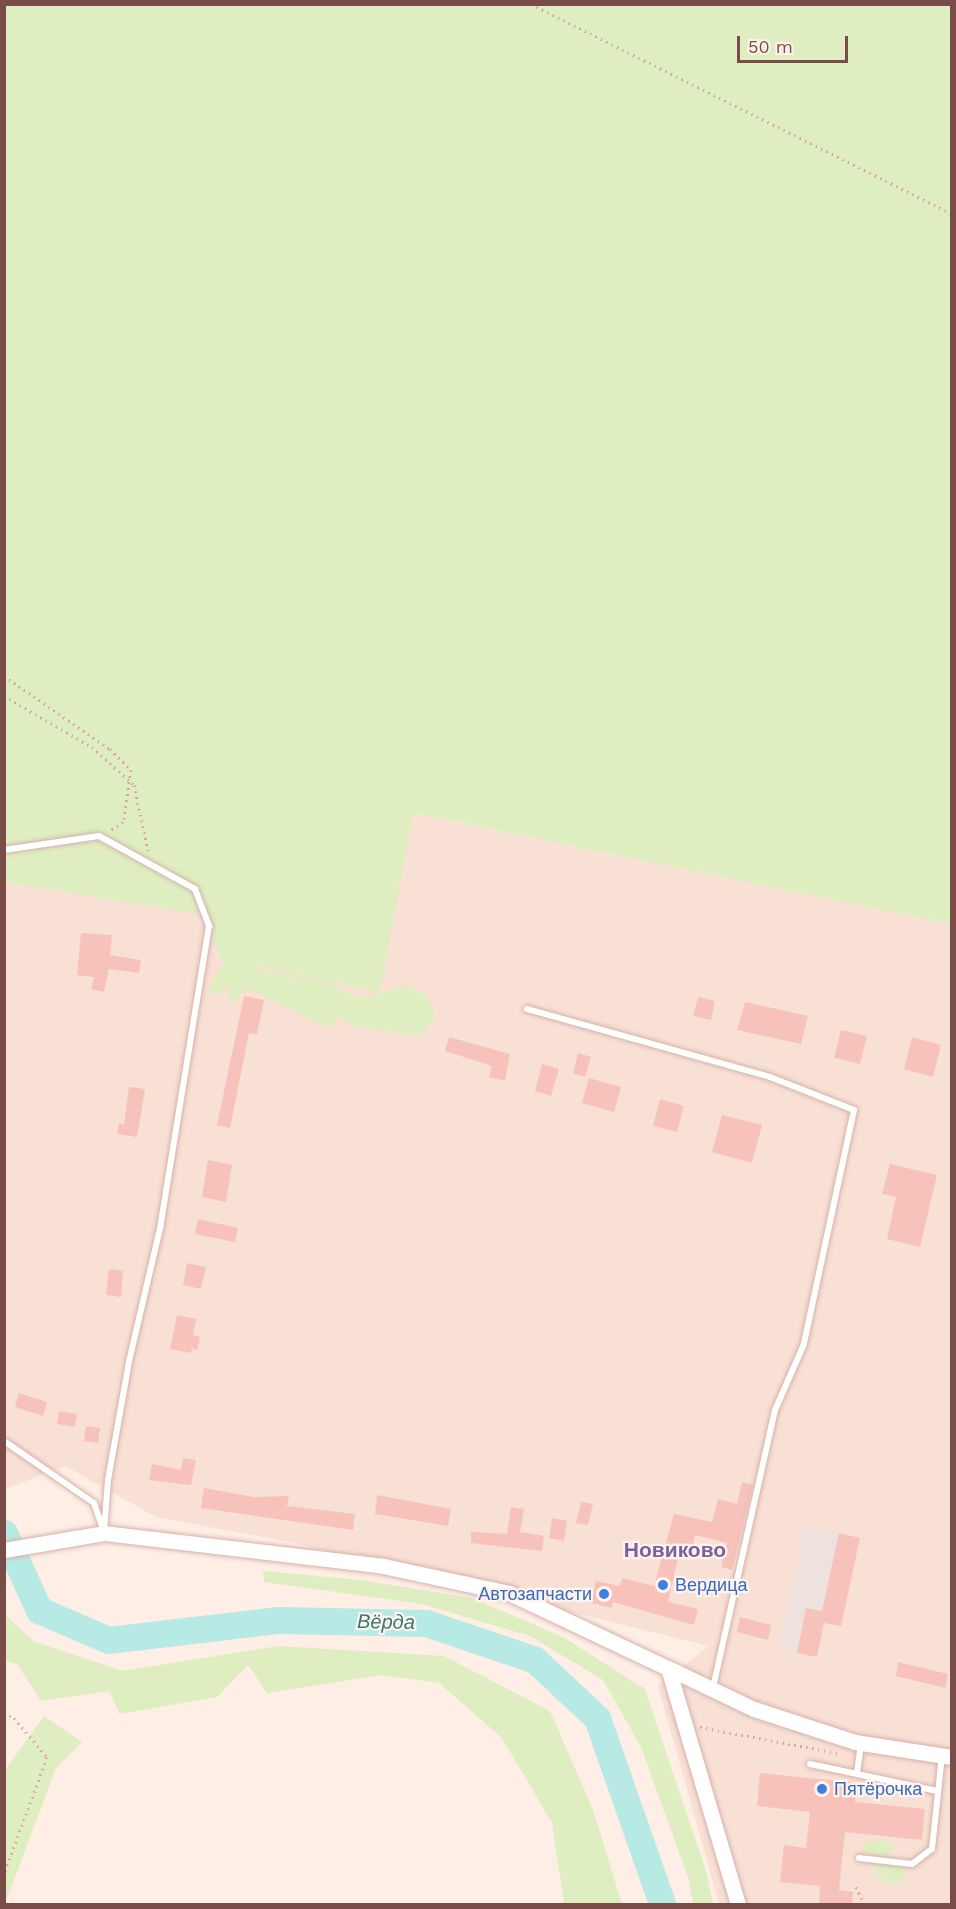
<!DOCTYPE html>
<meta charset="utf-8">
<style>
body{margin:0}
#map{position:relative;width:956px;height:1909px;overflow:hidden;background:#feeee5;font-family:"Work Sans",sans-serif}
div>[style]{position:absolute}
.residential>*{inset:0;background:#f9e0d5}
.industrial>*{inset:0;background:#eee2df}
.green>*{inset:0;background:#dfeec1}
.river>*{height:27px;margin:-13.5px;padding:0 13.5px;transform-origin:13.5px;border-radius:13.5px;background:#b7eae4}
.building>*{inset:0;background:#f6c2ba}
.path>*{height:3px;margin-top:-1.5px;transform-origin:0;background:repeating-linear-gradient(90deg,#dca49c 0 1.5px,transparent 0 6px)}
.roads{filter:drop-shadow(0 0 2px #d4b3ac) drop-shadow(0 0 2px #d4b3ac)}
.service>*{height:6px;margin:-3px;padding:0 3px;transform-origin:3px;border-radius:3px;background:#fff}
.tertiary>*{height:15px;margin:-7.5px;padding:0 7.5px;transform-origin:7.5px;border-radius:7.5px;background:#fff}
.dots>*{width:16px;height:16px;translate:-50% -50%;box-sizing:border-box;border:3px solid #fff3ed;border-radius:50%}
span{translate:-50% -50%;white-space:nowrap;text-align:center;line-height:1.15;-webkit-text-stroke:4.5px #fff3ed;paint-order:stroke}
.shop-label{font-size:18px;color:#366cbe}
.left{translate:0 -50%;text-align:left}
.right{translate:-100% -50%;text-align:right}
.water-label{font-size:20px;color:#367973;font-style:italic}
.quarter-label{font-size:21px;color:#7a629e;font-weight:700}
.frame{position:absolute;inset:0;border:6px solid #7a4c47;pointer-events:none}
.scale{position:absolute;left:737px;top:36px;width:111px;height:27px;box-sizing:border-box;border:3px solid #7a4c47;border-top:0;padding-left:8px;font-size:18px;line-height:21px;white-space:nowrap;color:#7a4c47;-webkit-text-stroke:4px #fff3ed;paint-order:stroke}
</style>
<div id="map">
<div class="residential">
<i style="clip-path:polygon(412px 813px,951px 924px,951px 1904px,719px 1904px,658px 1686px,709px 1646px,295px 1543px,156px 1517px,65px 1466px,5px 1489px,5px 882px,204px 915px,380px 991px)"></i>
</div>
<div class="industrial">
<i style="clip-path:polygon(806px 1526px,839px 1533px,822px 1611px,806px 1608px,797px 1653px,779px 1648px)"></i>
</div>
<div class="green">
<i style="clip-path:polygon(4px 5px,951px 5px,951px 924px,413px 813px,380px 992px,258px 967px,261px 971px,324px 982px,362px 998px,406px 985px,426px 995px,434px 1013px,426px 1031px,414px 1036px,350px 1025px,341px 1016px,334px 1027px,316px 1022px,246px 988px,233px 1004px,227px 996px,233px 991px,224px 987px,220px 994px,213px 996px,210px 986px,225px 960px,221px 959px,203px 915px,5px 882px)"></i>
<i style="clip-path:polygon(263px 1571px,361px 1580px,472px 1598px,563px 1637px,645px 1689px,706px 1871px,713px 1904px,693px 1904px,689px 1880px,641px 1747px,603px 1680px,530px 1636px,422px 1604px,264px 1582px)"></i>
<i style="clip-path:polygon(4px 1614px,35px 1642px,123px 1671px,278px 1646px,444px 1656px,550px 1711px,593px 1810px,622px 1904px,564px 1904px,552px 1823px,502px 1738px,439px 1683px,382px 1675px,267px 1693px,248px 1665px,217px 1697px,120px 1714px,109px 1691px,41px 1701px,17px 1664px,5px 1661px)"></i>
<i style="clip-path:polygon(44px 1716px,82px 1742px,56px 1768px,5px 1904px,5px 1770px)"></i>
<i style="clip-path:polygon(884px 1840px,897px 1847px,888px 1854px,903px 1861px,903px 1882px,892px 1885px,883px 1880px,875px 1874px,876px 1856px,864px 1852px,861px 1844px)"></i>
</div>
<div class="river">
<i style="left:4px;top:1533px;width:85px;rotate:65.6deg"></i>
<i style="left:39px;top:1610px;width:75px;rotate:23.5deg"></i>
<i style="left:108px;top:1640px;width:172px;rotate:-6.7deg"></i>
<i style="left:279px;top:1620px;width:147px;rotate:1.2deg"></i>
<i style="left:426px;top:1623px;width:115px;rotate:18.7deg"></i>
<i style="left:535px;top:1660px;width:85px;rotate:43.1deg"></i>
<i style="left:597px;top:1718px;width:197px;rotate:70.7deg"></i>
</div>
<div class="building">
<i style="clip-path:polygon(81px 933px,112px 935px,110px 955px,141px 960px,139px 973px,109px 969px,104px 992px,91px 989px,94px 977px,77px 975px)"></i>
<i style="clip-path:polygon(244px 996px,264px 1000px,257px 1034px,249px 1033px,230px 1128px,217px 1125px)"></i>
<i style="clip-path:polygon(698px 997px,715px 1001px,711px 1020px,693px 1016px)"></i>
<i style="clip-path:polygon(745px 1002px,808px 1016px,801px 1044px,737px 1030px)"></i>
<i style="clip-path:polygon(841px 1030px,867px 1036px,860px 1064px,834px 1058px)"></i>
<i style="clip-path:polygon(449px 1037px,510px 1054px,505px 1081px,489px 1077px,492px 1066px,445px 1051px)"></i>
<i style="clip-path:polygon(912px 1037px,941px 1045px,933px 1077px,904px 1069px)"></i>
<i style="clip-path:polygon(578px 1053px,591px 1057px,585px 1077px,573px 1073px)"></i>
<i style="clip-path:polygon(542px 1064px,559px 1069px,551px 1096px,535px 1091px)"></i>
<i style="clip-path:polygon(589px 1078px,621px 1087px,614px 1112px,582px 1103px)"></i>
<i style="clip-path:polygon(129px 1087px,145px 1089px,137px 1137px,117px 1134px,119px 1123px,124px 1124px)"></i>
<i style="clip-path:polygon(660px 1099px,684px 1106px,677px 1132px,653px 1126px)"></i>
<i style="clip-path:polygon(722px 1115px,762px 1125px,752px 1163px,712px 1152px)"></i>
<i style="clip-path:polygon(208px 1160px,232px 1165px,226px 1202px,202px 1197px)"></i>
<i style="clip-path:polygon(890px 1164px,937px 1175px,920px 1247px,887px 1239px,896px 1197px,882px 1194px)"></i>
<i style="clip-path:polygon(198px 1219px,238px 1228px,235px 1242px,195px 1234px)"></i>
<i style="clip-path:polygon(187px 1263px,206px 1267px,201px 1289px,183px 1285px)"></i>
<i style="clip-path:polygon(109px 1269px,123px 1271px,121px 1297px,106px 1295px)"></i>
<i style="clip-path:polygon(177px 1315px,196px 1319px,193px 1335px,200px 1337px,197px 1350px,192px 1348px,191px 1353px,170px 1349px)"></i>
<i style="clip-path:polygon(19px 1393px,47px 1402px,43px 1416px,15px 1407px)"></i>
<i style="clip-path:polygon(59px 1411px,77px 1414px,75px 1427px,57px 1424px)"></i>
<i style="clip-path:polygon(86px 1426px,100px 1428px,98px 1443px,84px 1441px)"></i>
<i style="clip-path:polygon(183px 1458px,196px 1460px,191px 1485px,149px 1480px,152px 1464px,181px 1470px)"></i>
<i style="clip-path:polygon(742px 1482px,753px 1485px,732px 1570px,721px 1567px,727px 1543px,695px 1535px,692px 1548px,681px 1545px,668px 1602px,698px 1609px,694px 1625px,613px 1602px,612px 1608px,591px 1603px,596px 1581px,620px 1586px,622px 1578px,654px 1586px,674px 1514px,712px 1522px,718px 1499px,737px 1504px)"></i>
<i style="clip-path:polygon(204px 1488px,253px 1497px,289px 1496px,287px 1506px,355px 1514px,353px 1530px,201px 1508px)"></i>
<i style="clip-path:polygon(377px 1495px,451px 1509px,448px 1526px,375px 1514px)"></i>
<i style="clip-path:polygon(581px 1502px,593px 1504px,588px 1525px,576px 1523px)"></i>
<i style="clip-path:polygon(511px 1507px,524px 1509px,520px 1532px,544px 1536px,542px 1551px,471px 1543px,471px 1532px,507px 1534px)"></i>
<i style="clip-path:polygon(552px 1518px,567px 1521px,564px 1541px,549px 1538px)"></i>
<i style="clip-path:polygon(839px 1533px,860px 1538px,841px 1626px,824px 1623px,817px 1657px,797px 1653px,806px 1608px,822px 1611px)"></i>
<i style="clip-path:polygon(740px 1617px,771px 1625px,768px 1640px,737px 1632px)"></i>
<i style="clip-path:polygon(898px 1662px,948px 1674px,945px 1688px,896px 1676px)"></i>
<i style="clip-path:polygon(760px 1773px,857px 1783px,855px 1802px,925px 1809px,922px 1840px,845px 1832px,839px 1890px,853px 1892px,852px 1905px,819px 1905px,820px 1886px,780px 1882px,784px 1845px,806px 1848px,810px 1812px,757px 1806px)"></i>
</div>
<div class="path">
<i style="left:531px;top:4px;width:470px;rotate:26.5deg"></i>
<i style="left:4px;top:676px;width:129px;rotate:34.6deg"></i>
<i style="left:110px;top:749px;width:30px;rotate:45deg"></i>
<i style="left:131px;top:770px;width:53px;rotate:98.7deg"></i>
<i style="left:123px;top:822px;width:17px;rotate:147deg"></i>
<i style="left:4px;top:696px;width:102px;rotate:30.1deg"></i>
<i style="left:92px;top:747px;width:57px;rotate:42.1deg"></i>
<i style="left:134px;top:785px;width:67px;rotate:78deg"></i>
<i style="left:4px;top:1713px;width:11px;rotate:27deg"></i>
<i style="left:14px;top:1718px;width:51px;rotate:49.8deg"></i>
<i style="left:47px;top:1757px;width:125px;rotate:110.2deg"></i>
<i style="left:700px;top:1727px;width:140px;rotate:10.7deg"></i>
<i style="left:4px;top:1742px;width:8px;rotate:90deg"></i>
<i style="left:856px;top:1887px;width:19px;rotate:65deg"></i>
</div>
<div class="roads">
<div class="service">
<i style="left:4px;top:850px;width:96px;rotate:-8.4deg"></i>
<i style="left:99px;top:836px;width:110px;rotate:28.9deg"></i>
<i style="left:195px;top:889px;width:40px;rotate:69deg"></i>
<i style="left:209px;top:926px;width:302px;rotate:99.2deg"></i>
<i style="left:161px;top:1224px;width:142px;rotate:103.1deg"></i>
<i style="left:129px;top:1362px;width:120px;rotate:100.1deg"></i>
<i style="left:108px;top:1480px;width:52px;rotate:94.4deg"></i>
<i style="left:527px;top:1009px;width:252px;rotate:15.6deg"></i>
<i style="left:770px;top:1077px;width:90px;rotate:21.4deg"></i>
<i style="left:854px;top:1110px;width:239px;rotate:102.1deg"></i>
<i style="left:804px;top:1344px;width:72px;rotate:113.7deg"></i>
<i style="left:775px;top:1410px;width:285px;rotate:102.6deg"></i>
<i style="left:4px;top:1441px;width:109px;rotate:34.6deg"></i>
<i style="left:94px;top:1503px;width:28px;rotate:71deg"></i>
<i style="left:810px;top:1764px;width:130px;rotate:12deg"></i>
<i style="left:857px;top:1773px;width:29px;rotate:-82deg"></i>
<i style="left:859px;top:1858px;width:53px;rotate:6.5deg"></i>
<i style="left:912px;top:1864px;width:25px;rotate:-37deg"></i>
<i style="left:932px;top:1849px;width:95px;rotate:-83.9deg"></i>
</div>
<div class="tertiary">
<i style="left:4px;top:1550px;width:101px;rotate:-9.6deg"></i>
<i style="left:104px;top:1533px;width:281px;rotate:6.7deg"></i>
<i style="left:383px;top:1566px;width:129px;rotate:12.1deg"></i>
<i style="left:509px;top:1593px;width:176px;rotate:25.3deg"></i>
<i style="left:668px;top:1668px;width:246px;rotate:73.5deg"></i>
<i style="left:668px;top:1668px;width:95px;rotate:25.5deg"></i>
<i style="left:754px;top:1709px;width:106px;rotate:18.1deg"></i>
<i style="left:855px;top:1742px;width:98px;rotate:8.8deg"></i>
</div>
</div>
<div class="dots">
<i style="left:663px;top:1585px;background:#3f7fe0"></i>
<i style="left:604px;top:1594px;background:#3f7fe0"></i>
<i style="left:822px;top:1789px;background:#3f7fe0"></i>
</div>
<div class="shop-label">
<span class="left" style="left:675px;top:1585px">Вердица</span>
<span class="right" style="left:592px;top:1594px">Автозапчасти</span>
<span class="left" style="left:834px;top:1789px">Пятёрочка</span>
</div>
<div class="water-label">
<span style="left:386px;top:1622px;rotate:1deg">Вёрда</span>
</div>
<div class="quarter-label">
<span style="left:675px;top:1550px">Новиково</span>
</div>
<div class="frame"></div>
<div class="scale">50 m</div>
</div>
